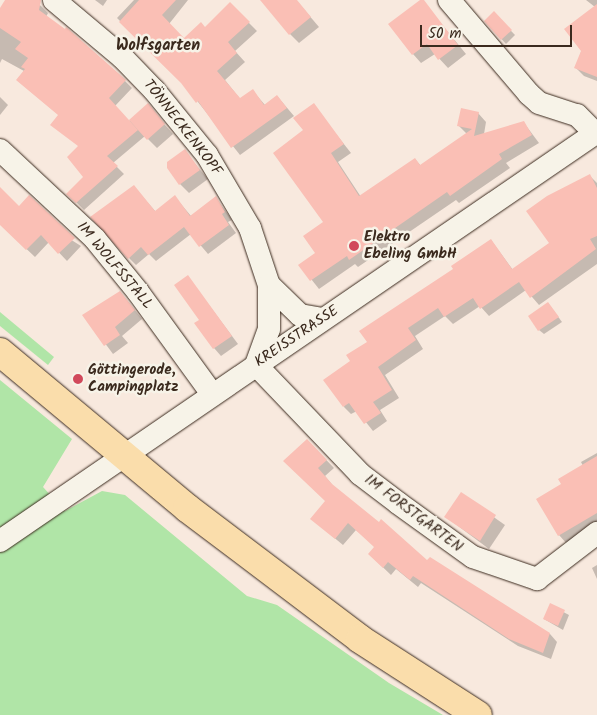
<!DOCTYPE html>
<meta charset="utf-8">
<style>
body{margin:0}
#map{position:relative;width:597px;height:715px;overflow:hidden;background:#f8e9de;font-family:Kalam,sans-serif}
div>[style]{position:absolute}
.green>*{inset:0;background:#b0e5a7}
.shadow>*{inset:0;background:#0003}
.building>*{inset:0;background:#fabfb5}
.roads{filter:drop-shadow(0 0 1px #3b2a1e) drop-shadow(0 0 1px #3b2a1e)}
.minor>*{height:22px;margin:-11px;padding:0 11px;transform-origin:11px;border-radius:11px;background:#f7f3e8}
.major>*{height:28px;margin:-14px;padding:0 14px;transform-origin:14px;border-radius:14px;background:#faddab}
.dots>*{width:14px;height:14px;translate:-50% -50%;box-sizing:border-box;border:2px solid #f7f3e8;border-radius:50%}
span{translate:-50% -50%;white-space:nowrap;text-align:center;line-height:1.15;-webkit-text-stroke:5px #f7f3e8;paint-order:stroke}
.street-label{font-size:15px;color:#3b2a1e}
.poi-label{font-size:15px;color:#3b2a1e;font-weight:700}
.left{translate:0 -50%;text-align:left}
.neighbourhood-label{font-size:16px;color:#3b2a1e;font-weight:700}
.scale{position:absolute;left:420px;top:25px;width:152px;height:22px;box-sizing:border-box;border:2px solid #3b2a1e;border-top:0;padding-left:6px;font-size:15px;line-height:18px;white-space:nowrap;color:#3b2a1e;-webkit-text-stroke:4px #f7f3e8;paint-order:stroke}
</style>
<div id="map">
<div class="green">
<i style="clip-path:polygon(0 312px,54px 357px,48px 365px,0 326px)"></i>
<i style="clip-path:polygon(0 380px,72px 439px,43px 487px,65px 511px,102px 491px,125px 495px,247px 596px,277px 605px,389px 683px,443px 715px,0 715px)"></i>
</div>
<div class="shadow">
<i style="clip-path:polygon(7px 0,33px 0,41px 6px,48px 13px,46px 17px,125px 81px,132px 88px,115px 106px,129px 121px,147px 105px,173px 134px,157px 148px,145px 136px,113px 163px,124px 174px,84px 210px,68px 194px,85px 177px,79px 147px,59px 115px,17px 80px,24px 71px,2px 59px,0 63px,0 10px)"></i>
<i style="clip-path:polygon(95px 0,107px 0,103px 6px)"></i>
<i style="clip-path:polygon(134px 0,188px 0,169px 24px,184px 39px,205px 28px,230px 4px,257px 31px,235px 51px,245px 62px,225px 80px,241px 100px,253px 91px,265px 105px,277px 96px,294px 116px,240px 155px,183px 83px,117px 18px)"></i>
<i style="clip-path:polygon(274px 0,296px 0,319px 27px,299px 43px,290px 34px)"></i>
<i style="clip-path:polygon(422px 0,466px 54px,448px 68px,435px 54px,421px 63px,413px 54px)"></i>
<i style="clip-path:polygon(586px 0,597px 0,597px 81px,584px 76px,576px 68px,595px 7px)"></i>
<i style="clip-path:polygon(494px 13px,515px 35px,506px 44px,485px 21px)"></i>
<i style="clip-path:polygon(0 97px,8px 105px,0 115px)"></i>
<i style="clip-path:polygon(313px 105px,351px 153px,338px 162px,361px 197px,415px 159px,421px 166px,467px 134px,458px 125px,478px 113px,486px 122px,484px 134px,524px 123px,539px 143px,506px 163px,510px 168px,459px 203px,456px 200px,358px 267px,355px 264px,319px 289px,300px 265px,317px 254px,324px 223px,304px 131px)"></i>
<i style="clip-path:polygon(184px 151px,208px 179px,189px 193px,180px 184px)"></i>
<i style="clip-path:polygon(590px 176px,597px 183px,597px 264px,539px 305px,526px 290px,489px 316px,480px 306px,453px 324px,445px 316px,415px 336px,423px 349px,385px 375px,399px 398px,380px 410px,387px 421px,373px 431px,357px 411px,351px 414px,344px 407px,352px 361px,368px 342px,491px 240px,513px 270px,550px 243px)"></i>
<i style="clip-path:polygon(134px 187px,156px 212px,175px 197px,191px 216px,216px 198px,232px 220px,228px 222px,236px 233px,208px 254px,191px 234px,156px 261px,149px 254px,136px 265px,129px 258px)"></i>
<i style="clip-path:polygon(0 202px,19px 207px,81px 246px,67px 261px,49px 242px,35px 257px,0 224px)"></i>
<i style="clip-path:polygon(188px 277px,238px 344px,221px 356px,214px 348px,201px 320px)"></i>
<i style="clip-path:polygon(120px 292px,142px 319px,122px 336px,128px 343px,113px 354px,84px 315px)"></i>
<i style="clip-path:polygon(548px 303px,562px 322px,544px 334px,539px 330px)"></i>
<i style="clip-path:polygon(307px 440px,334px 468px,325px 476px,335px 488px,427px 562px,430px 558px,550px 634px,557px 642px,551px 659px,518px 646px,421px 583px,418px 587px,396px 569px,391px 575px,369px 554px,376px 547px,356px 530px,343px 545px,320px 526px,326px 501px)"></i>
<i style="clip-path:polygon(597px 453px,597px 522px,567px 544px,559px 535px,563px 485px,583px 466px,581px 462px)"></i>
<i style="clip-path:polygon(461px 494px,505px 525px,489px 549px,446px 517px)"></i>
<i style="clip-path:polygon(597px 565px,597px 579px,592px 568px)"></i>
<i style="clip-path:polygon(550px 605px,569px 615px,563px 630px,544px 619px)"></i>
</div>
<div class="building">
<i style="clip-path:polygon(5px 0,41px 0,39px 10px,65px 29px,66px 27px,126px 80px,109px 98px,138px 130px,107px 156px,118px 166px,76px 203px,66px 194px,83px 177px,67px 157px,78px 146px,50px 125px,58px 115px,16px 80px,25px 69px,21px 67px,28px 58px,15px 49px,21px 42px,0 28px,0 8px)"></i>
<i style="clip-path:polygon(139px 0,176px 0,162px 15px,184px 38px,201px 22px,205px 27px,230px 2px,250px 22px,228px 42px,237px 53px,217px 71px,240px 98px,253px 89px,264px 105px,277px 95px,287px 108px,231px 148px,198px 101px,196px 103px,181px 83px,119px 22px)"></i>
<i style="clip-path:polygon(260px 0,297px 0,311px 17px,289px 35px)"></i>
<i style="clip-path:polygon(420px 0,424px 0,458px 45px,438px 60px,427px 44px,412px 55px,388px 24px)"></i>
<i style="clip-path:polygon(597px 4px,597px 77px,574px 68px,581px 51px,564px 29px)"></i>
<i style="clip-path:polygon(494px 11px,512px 30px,501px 40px,484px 21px)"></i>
<i style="clip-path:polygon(148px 103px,165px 124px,147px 140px,129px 120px)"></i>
<i style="clip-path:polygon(314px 103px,344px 144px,331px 153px,359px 196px,415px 158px,420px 165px,472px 129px,457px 126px,461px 108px,479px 112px,474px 136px,524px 121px,532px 135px,499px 154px,502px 159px,450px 196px,447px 192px,349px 260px,347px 256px,310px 281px,298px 265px,315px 253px,303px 236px,323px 222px,273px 153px,303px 130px,293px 118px)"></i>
<i style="clip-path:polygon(185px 149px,200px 170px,179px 185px,167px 168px,167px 162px)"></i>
<i style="clip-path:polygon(590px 174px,597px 188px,597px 236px,590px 239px,596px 249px,530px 298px,519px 282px,480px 309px,473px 298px,444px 317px,438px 308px,408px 328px,416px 340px,378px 367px,392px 390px,373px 402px,381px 413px,364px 424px,349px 403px,343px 407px,323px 380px,350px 361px,346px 355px,367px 342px,359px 331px,453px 269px,451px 266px,491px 239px,512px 269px,549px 243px,526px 211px,547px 196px)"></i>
<i style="clip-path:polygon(134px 185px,155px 211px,175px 195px,190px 216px,216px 196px,225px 212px,222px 214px,229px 225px,199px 247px,184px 227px,148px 255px,141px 247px,128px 259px,90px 217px)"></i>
<i style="clip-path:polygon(0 187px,19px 206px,29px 195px,75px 238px,58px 254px,41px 235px,26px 250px,0 225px)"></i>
<i style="clip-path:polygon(188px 275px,232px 336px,213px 349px,194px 323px,199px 320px,174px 285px)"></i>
<i style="clip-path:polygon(120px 291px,135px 310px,115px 327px,120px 335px,104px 346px,82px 315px)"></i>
<i style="clip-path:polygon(548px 302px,559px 317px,538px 331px,528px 316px)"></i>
<i style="clip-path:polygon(307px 439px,327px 460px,318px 468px,332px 484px,379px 522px,381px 519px,427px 560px,430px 557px,550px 633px,543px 653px,509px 639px,413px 576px,410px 580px,388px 562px,383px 568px,368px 554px,374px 547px,348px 523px,335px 539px,310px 519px,325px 501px,283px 461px)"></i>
<i style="clip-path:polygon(597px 456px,597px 513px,558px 536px,536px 499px,561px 484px,558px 479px)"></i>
<i style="clip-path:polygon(461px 492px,496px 515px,480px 541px,444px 517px)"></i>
<i style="clip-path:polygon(550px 603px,565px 610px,558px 626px,543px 619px)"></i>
</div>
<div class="roads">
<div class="minor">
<i style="left:54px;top:0;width:89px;rotate:40deg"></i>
<i style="left:122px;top:57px;width:46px;rotate:45.9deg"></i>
<i style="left:154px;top:90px;width:84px;rotate:50.8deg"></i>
<i style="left:207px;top:155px;width:85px;rotate:59.5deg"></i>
<i style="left:250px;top:228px;width:60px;rotate:71.6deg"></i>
<i style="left:269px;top:285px;width:43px;rotate:44.1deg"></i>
<i style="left:300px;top:315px;width:23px;rotate:10deg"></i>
<i style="left:449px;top:0;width:123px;rotate:49.6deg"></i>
<i style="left:529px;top:94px;width:13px;rotate:42deg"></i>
<i style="left:539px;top:103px;width:40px;rotate:18deg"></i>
<i style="left:577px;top:115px;width:25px;rotate:45deg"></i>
<i style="left:0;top:150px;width:130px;rotate:43.1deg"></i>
<i style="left:95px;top:239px;width:68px;rotate:50.9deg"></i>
<i style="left:138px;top:292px;width:126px;rotate:54deg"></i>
<i style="left:269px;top:285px;width:44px;rotate:90deg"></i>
<i style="left:269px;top:329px;width:38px;rotate:110deg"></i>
<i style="left:256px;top:365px;width:151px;rotate:46.3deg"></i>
<i style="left:360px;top:474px;width:48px;rotate:37.3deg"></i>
<i style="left:398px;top:503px;width:92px;rotate:35.8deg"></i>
<i style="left:473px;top:557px;width:68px;rotate:19deg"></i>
<i style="left:537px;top:579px;width:76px;rotate:-37.5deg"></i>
<i style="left:0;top:541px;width:724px;rotate:-34.41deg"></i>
</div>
<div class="major">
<i style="left:0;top:352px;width:244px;rotate:39.8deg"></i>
<i style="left:187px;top:508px;width:217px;rotate:37.1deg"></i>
<i style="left:360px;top:639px;width:140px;rotate:32.8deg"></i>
</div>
</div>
<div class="dots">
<i style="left:354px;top:246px;background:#d1495b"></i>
<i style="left:78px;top:379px;background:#d1495b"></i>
</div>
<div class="street-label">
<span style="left:182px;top:128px;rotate:52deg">TÖNNECKENKOPF</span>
<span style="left:114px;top:266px;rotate:50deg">IM WOLFSSTALL</span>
<span style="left:297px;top:337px;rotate:-34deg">KREISSTRASSE</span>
<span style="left:413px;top:514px;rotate:37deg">IM FORSTGARTEN</span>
</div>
<div class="poi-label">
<span class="left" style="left:364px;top:246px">Elektro<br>Ebeling GmbH</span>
<span class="left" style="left:88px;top:379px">Göttingerode,<br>Campingplatz</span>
</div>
<div class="neighbourhood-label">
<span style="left:158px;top:46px">Wolfsgarten</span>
</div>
<div class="scale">50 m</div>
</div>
